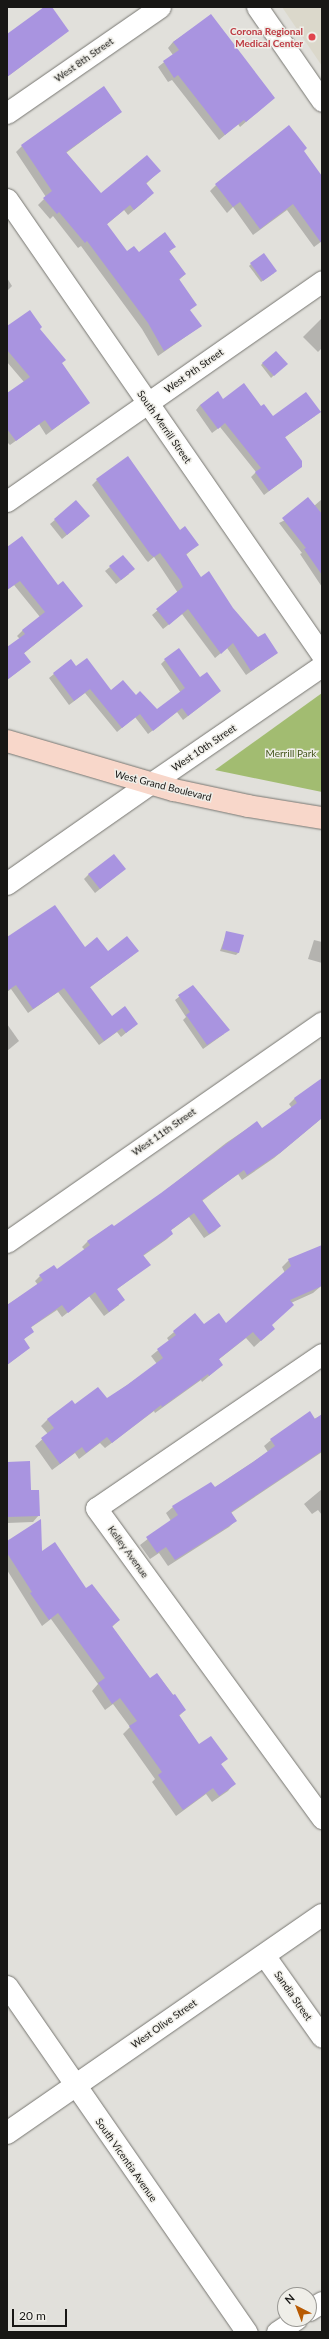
<!DOCTYPE html>
<style>
body{margin:0}
#map{position:relative;width:329px;height:2339px;overflow:hidden;background:#e1e0db;font-family:Lato,sans-serif}
div>[style]{position:absolute}
.built>*{inset:0;background:#dbd8cb}
.green>*{inset:0;background:#a2bc71}
.shadow>*{inset:0;background:#0003}
.building>*{inset:0;background:#a994e0}
.roads{filter:drop-shadow(0 0 1px #777671) drop-shadow(0 0 1px #777671)}
.street>*{height:21px;margin:-10.5px;padding:0 10.5px;transform-origin:10.5px;border-radius:10.5px;background:#fff}
.secondary>*{height:22px;margin:-11px;padding:0 11px;transform-origin:11px;border-radius:11px;background:#fff}
.primary>*{height:22px;margin:-11px;padding:0 11px;transform-origin:11px;border-radius:11px;background:#f8d7ca}
.dots>*{width:11px;height:11px;translate:-50% -50%;box-sizing:border-box;border:2px solid #efeee8;border-radius:50%}
span{translate:-50% -50%;white-space:nowrap;text-align:center;line-height:1.15;-webkit-text-stroke:3px #efeee8;paint-order:stroke}
.health-label{font-size:10px;color:#be3a42;font-weight:700}
.right{translate:-100% -50%;text-align:right}
.street-label{font-size:10px;color:#181715}
.park-label{font-size:10px;color:#45561d}
.frame{position:absolute;inset:0;border:8px solid #181715;pointer-events:none}
.north{position:absolute;left:277px;top:2287px;width:40px;height:40px;box-sizing:border-box;background:#efeee8;border:1px solid #999894;border-radius:50%;rotate:318deg;font-size:11px;font-weight:700;line-height:16px;text-align:center;color:#181715}
.north::after{content:'';display:block;margin:auto;width:14px;height:18px;background:#b85b03;clip-path:polygon(50% 0,100% 100%,50% 72%,0 100%)}
.scale{position:absolute;left:12px;top:2309px;width:55px;height:18px;box-sizing:border-box;border:2px solid #181715;border-top:0;padding-left:5px;font-size:12px;line-height:14px;white-space:nowrap;color:#181715;-webkit-text-stroke:3px #efeee8;paint-order:stroke}
</style>
<div id="map">
<div class="built">
<i style="clip-path:polygon(282px 7px,322px 7px,322px 66px)"></i>
</div>
<div class="green">
<i style="clip-path:polygon(322px 693px,322px 792px,215px 770px)"></i>
</div>
<div class="shadow">
<i style="clip-path:polygon(45px 7px,51px 7px,68px 31px,7px 77px,7px 35px)"></i>
<i style="clip-path:polygon(211px 16px,268px 103px,240px 127px,238px 124px,219px 140px,172px 80px,168px 82px,158px 67px,173px 55px,168px 48px,173px 42px)"></i>
<i style="clip-path:polygon(121px 112px,66px 153px,101px 194px,159px 171px,146px 184px,147px 199px,128px 215px,124px 210px,106px 225px,127px 253px,138px 253px,174px 247px,169px 252px,185px 274px,179px 280px,189px 310px,201px 326px,158px 356px,142px 329px,81px 246px,78px 248px,53px 216px,50px 219px,38px 205px,46px 197px,16px 152px,22px 146px)"></i>
<i style="clip-path:polygon(303px 151px,322px 178px,322px 241px,314px 247px,287px 210px,253px 235px,233px 207px,227px 213px,210px 191px,216px 185px)"></i>
<i style="clip-path:polygon(251px 264px,274px 273px,261px 282px,249px 266px)"></i>
<i style="clip-path:polygon(7px 278px,12px 286px,7px 291px)"></i>
<i style="clip-path:polygon(322px 318px,322px 348px,318px 352px,303px 337px)"></i>
<i style="clip-path:polygon(7px 327px,39px 329px,88px 403px,46px 435px,39px 424px,10px 445px,7px 442px,7px 395px,24px 382px,7px 362px)"></i>
<i style="clip-path:polygon(263px 363px,286px 364px,271px 378px,261px 365px)"></i>
<i style="clip-path:polygon(223px 400px,261px 408px,273px 417px,315px 416px,284px 438px,301px 467px,264px 495px,251px 477px,256px 472px,220px 427px,212px 433px,196px 410px,200px 405px)"></i>
<i style="clip-path:polygon(97px 480px,198px 544px,186px 555px,201px 578px,232px 608px,258px 639px,277px 653px,246px 675px,227px 648px,215px 658px,182px 614px,163px 629px,152px 615px,178px 593px,154px 557px,148px 562px,146px 560px,92px 485px)"></i>
<i style="clip-path:polygon(322px 499px,322px 587px,300px 554px,302px 553px,279px 523px,314px 506px)"></i>
<i style="clip-path:polygon(76px 502px,84px 521px,62px 539px,50px 524px)"></i>
<i style="clip-path:polygon(7px 548px,82px 606px,23px 654px,30px 662px,7px 680px,7px 648px,20px 639px,17px 636px,23px 630px,40px 617px,14px 585px,7px 590px)"></i>
<i style="clip-path:polygon(110px 567px,129px 574px,116px 584px,105px 571px)"></i>
<i style="clip-path:polygon(71px 660px,76px 668px,111px 691px,135px 696px,157px 710px,181px 693px,161px 664px,165px 660px,220px 691px,183px 720px,177px 712px,148px 734px,135px 717px,117px 732px,85px 693px,69px 705px,49px 678px)"></i>
<i style="clip-path:polygon(120px 873px,95px 893px,84px 879px,89px 874px)"></i>
<i style="clip-path:polygon(227px 932px,239px 952px,236px 955px,220px 951px)"></i>
<i style="clip-path:polygon(7px 939px,133px 955px,89px 988px,112px 1018px,132px 1028px,121px 1037px,117px 1032px,99px 1045px,58px 992px,28px 1013px,11px 989px,7px 992px)"></i>
<i style="clip-path:polygon(314px 940px,322px 942px,322px 963px,308px 959px)"></i>
<i style="clip-path:polygon(193px 986px,224px 1034px,203px 1049px,183px 1020px,186px 1017px,175px 1000px)"></i>
<i style="clip-path:polygon(7px 1024px,19px 1041px,7px 1051px)"></i>
<i style="clip-path:polygon(322px 1079px,322px 1118px,274px 1158px,242px 1180px,238px 1174px,202px 1201px,220px 1226px,215px 1231px,204px 1238px,189px 1217px,170px 1231px,172px 1234px,167px 1239px,143px 1256px,149px 1265px,116px 1290px,119px 1305px,104px 1316px,89px 1296px,62px 1317px,57px 1310px,30px 1328px,33px 1331px,23px 1340px,29px 1348px,7px 1365px,7px 1305px,38px 1285px,35px 1281px,40px 1276px,57px 1271px,85px 1250px,82px 1247px,87px 1242px,111px 1225px,113px 1228px,162px 1193px,226px 1143px,257px 1122px,262px 1129px,292px 1108px,289px 1104px,294px 1099px)"></i>
<i style="clip-path:polygon(322px 1246px,320px 1287px,313px 1293px,291px 1303px,271px 1325px,267px 1335px,254px 1347px,246px 1338px,218px 1360px,222px 1365px,202px 1382px,201px 1380px,155px 1413px,154px 1411px,105px 1448px,100px 1443px,79px 1459px,75px 1453px,52px 1470px,35px 1446px,48px 1434px,41px 1426px,48px 1419px,75px 1406px,106px 1400px,157px 1364px,151px 1356px,169px 1341px,167px 1338px,174px 1332px,226px 1324px,285px 1273px,282px 1267px,289px 1260px)"></i>
<i style="clip-path:polygon(322px 1415px,322px 1452px,231px 1513px,236px 1520px,229px 1527px,168px 1566px,159px 1553px,150px 1559px,140px 1545px,171px 1521px,166px 1513px,173px 1507px,214px 1488px,268px 1452px,264px 1446px,271px 1440px)"></i>
<i style="clip-path:polygon(7px 1463px,30px 1492px,39px 1515px,33px 1522px,7px 1523px)"></i>
<i style="clip-path:polygon(322px 1489px,322px 1515px,318px 1510px,312px 1514px,304px 1504px)"></i>
<i style="clip-path:polygon(7px 1543px,41px 1552px,119px 1620px,112px 1627px,150px 1679px,157px 1674px,185px 1710px,179px 1716px,199px 1745px,226px 1759px,220px 1765px,234px 1784px,228px 1791px,212px 1802px,206px 1794px,176px 1816px,152px 1782px,155px 1779px,123px 1734px,130px 1727px,113px 1704px,105px 1710px,92px 1691px,98px 1684px,51px 1619px,42px 1626px,7px 1570px)"></i>
</div>
<div class="building">
<i style="clip-path:polygon(44px 7px,52px 7px,69px 31px,7px 77px,7px 34px)"></i>
<i style="clip-path:polygon(211px 14px,275px 98px,246px 122px,244px 120px,225px 135px,178px 75px,174px 78px,163px 61px,179px 50px,173px 42px)"></i>
<i style="clip-path:polygon(104px 86px,122px 112px,66px 152px,101px 193px,147px 155px,161px 171px,146px 183px,154px 193px,134px 210px,130px 205px,107px 224px,127px 251px,134px 246px,139px 252px,165px 232px,176px 247px,169px 251px,186px 274px,179px 279px,197px 305px,190px 310px,202px 326px,164px 351px,148px 323px,87px 241px,85px 243px,59px 212px,57px 214px,43px 198px,52px 191px,21px 145px)"></i>
<i style="clip-path:polygon(289px 125px,307px 148px,304px 151px,322px 176px,322px 244px,293px 204px,260px 229px,240px 202px,233px 207px,215px 184px)"></i>
<i style="clip-path:polygon(264px 253px,277px 271px,263px 281px,250px 263px)"></i>
<i style="clip-path:polygon(30px 310px,42px 327px,40px 329px,66px 360px,62px 363px,90px 403px,52px 430px,45px 420px,16px 441px,7px 429px,7px 393px,30px 377px,7px 350px,7px 326px)"></i>
<i style="clip-path:polygon(276px 351px,288px 364px,274px 376px,262px 363px)"></i>
<i style="clip-path:polygon(244px 383px,261px 406px,264px 404px,273px 416px,306px 392px,321px 412px,285px 437px,302px 461px,302px 467px,269px 491px,255px 472px,261px 468px,225px 423px,218px 429px,200px 405px,218px 391px,223px 399px)"></i>
<i style="clip-path:polygon(128px 456px,180px 530px,185px 526px,199px 545px,186px 554px,201px 577px,209px 571px,233px 608px,258px 637px,265px 633px,278px 653px,251px 671px,233px 643px,221px 654px,188px 609px,169px 625px,156px 609px,183px 587px,180px 580px,160px 553px,154px 557px,151px 555px,96px 479px)"></i>
<i style="clip-path:polygon(308px 497px,322px 514px,322px 575px,304px 549px,306px 548px,282px 518px)"></i>
<i style="clip-path:polygon(76px 500px,90px 516px,67px 535px,54px 519px)"></i>
<i style="clip-path:polygon(22px 536px,58px 585px,63px 581px,83px 606px,24px 653px,31px 662px,7px 680px,7px 647px,25px 634px,22px 630px,45px 612px,20px 581px,7px 590px,7px 547px)"></i>
<i style="clip-path:polygon(123px 555px,135px 569px,121px 580px,109px 566px)"></i>
<i style="clip-path:polygon(179px 648px,200px 677px,207px 672px,221px 691px,188px 716px,182px 708px,153px 731px,140px 714px,122px 728px,90px 689px,74px 701px,53px 673px,71px 659px,76px 666px,87px 658px,111px 690px,123px 680px,136px 695px,140px 691px,157px 709px,185px 688px,164px 659px)"></i>
<i style="clip-path:polygon(114px 854px,126px 869px,100px 889px,88px 874px)"></i>
<i style="clip-path:polygon(55px 905px,85px 947px,97px 937px,108px 951px,127px 936px,139px 951px,90px 987px,112px 1016px,125px 1006px,138px 1024px,126px 1033px,122px 1028px,104px 1041px,64px 988px,33px 1009px,16px 985px,7px 991px,7px 937px)"></i>
<i style="clip-path:polygon(226px 931px,244px 935px,239px 953px,222px 949px)"></i>
<i style="clip-path:polygon(193px 985px,230px 1030px,207px 1045px,186px 1015px,190px 1012px,178px 995px)"></i>
<i style="clip-path:polygon(322px 1078px,322px 1118px,280px 1153px,247px 1175px,244px 1170px,202px 1200px,221px 1226px,209px 1234px,194px 1213px,171px 1230px,173px 1234px,143px 1255px,151px 1265px,117px 1289px,125px 1300px,109px 1312px,95px 1292px,68px 1313px,62px 1305px,31px 1327px,34px 1332px,24px 1339px,30px 1348px,7px 1365px,7px 1305px,43px 1280px,39px 1275px,54px 1265px,57px 1269px,90px 1245px,87px 1241px,112px 1224px,114px 1226px,161px 1193px,257px 1121px,262px 1128px,297px 1103px,294px 1098px)"></i>
<i style="clip-path:polygon(322px 1245px,322px 1286px,290px 1300px,294px 1305px,272px 1325px,275px 1329px,261px 1341px,253px 1332px,219px 1359px,223px 1365px,209px 1376px,208px 1374px,162px 1407px,161px 1405px,112px 1443px,107px 1437px,86px 1453px,82px 1447px,60px 1464px,41px 1438px,54px 1428px,47px 1419px,72px 1400px,75px 1404px,98px 1387px,107px 1398px,127px 1385px,163px 1358px,157px 1349px,176px 1335px,173px 1331px,195px 1313px,204px 1324px,219px 1313px,226px 1323px,291px 1266px,288px 1259px)"></i>
<i style="clip-path:polygon(310px 1411px,315px 1419px,322px 1414px,322px 1451px,231px 1512px,237px 1521px,175px 1560px,166px 1547px,157px 1553px,146px 1537px,178px 1515px,172px 1506px,211px 1482px,215px 1487px,253px 1462px,275px 1446px,270px 1439px)"></i>
<i style="clip-path:polygon(30px 1461px,31px 1490px,39px 1490px,40px 1516px,7px 1517px,7px 1462px)"></i>
<i style="clip-path:polygon(41px 1519px,42px 1551px,55px 1542px,86px 1588px,92px 1584px,120px 1620px,112px 1626px,150px 1678px,157px 1673px,173px 1695px,175px 1694px,186px 1710px,179px 1715px,199px 1744px,211px 1736px,228px 1759px,221px 1764px,236px 1784px,219px 1796px,213px 1788px,183px 1810px,158px 1775px,162px 1772px,129px 1726px,137px 1721px,120px 1698px,112px 1704px,98px 1683px,105px 1678px,58px 1613px,49px 1620px,30px 1593px,32px 1592px,7px 1553px,7px 1541px)"></i>
</div>
<div class="roads">
<div class="street">
<i style="left:257px;top:7px;width:114px;rotate:55.3deg"></i>
<i style="left:7px;top:113px;width:186px;rotate:-34.7deg"></i>
<i style="left:7px;top:199px;width:554px;rotate:55.36deg"></i>
<i style="left:7px;top:501px;width:384px;rotate:-34.9deg"></i>
<i style="left:150px;top:784px;width:209px;rotate:-34.5deg"></i>
<i style="left:7px;top:1242px;width:384px;rotate:-34.9deg"></i>
<i style="left:322px;top:1354px;width:273px;rotate:145.7deg"></i>
<i style="left:96px;top:1508px;width:384px;rotate:53.9deg"></i>
<i style="left:264px;top:1955px;width:100px;rotate:54.7deg"></i>
<i style="left:7px;top:1986px;width:421px;rotate:55.3deg"></i>
<i style="left:309px;top:2310px;width:15px;rotate:-32deg"></i>
<i style="left:277px;top:2332px;width:23px;rotate:-34deg"></i>
</div>
<div class="secondary">
<i style="left:7px;top:884px;width:174px;rotate:-35deg"></i>
<i style="left:7px;top:2133px;width:383px;rotate:-34.7deg"></i>
</div>
<div class="primary">
<i style="left:7px;top:741px;width:174px;rotate:16.4deg"></i>
<i style="left:174px;top:790px;width:76px;rotate:12.2deg"></i>
<i style="left:248px;top:806px;width:75px;rotate:9.2deg"></i>
</div>
</div>
<div class="dots">
<i style="left:312px;top:37px;background:#e0444e"></i>
</div>
<div class="health-label">
<span class="right" style="left:303px;top:37px">Corona Regional<br>Medical Center</span>
</div>
<div class="street-label">
<span style="left:84px;top:60px;rotate:-35deg">West 8th Street</span>
<span style="left:194px;top:371px;rotate:-35deg">West 9th Street</span>
<span style="left:164px;top:427px;rotate:55deg">South Merrill Street</span>
<span style="left:204px;top:748px;rotate:-34deg">West 10th Street</span>
<span style="left:163px;top:786px;rotate:14deg">West Grand Boulevard</span>
<span style="left:164px;top:1132px;rotate:-35deg">West 11th Street</span>
<span style="left:128px;top:1552px;rotate:54deg">Kelley Avenue</span>
<span style="left:293px;top:1996px;rotate:55deg">Sandia Street</span>
<span style="left:164px;top:2024px;rotate:-35deg">West Olive Street</span>
<span style="left:126px;top:2160px;rotate:55deg">South Vicentia Avenue</span>
</div>
<div class="park-label">
<span style="left:291px;top:754px">Merrill Park</span>
</div>
<div class="frame"></div>
<div class="north">N</div>
<div class="scale">20 m</div>
</div>
